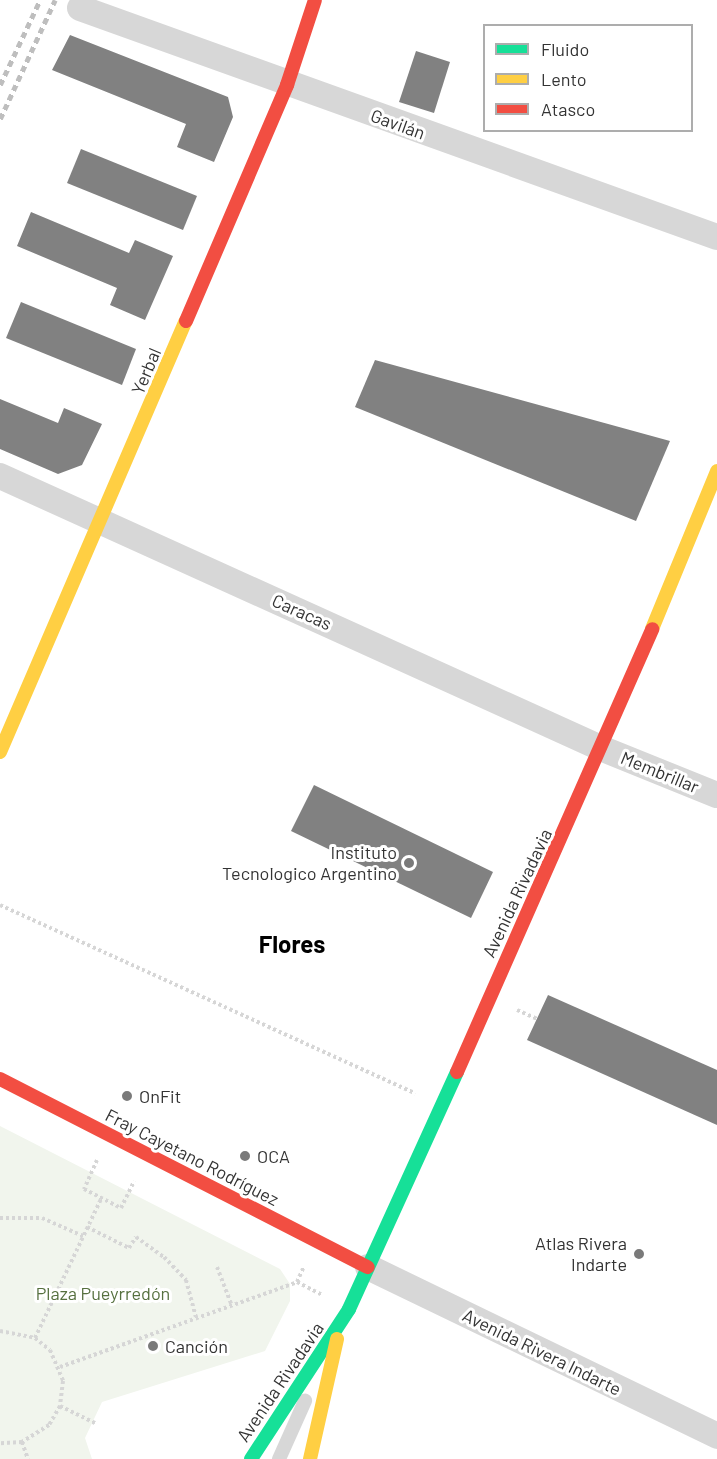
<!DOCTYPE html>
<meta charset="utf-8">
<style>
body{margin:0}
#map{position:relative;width:717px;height:1459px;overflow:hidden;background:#fff;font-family:Barlow,sans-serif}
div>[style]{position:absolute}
.green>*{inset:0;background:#f1f5ed}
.building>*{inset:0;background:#818181}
.path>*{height:4px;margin-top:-2px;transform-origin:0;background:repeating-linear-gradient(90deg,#d6d6d6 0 3px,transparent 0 6px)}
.lane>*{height:14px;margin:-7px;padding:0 7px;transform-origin:7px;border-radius:7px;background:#d7d7d7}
.street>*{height:26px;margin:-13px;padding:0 13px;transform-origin:13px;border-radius:13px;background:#d7d7d7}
.fast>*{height:14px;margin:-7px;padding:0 7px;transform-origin:7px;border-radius:7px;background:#16e098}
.slow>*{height:14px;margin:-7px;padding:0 7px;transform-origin:7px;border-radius:7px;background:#ffcf43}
.jam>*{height:14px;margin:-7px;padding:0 7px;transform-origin:7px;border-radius:7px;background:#f24e42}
.rail>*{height:4.5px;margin-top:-2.25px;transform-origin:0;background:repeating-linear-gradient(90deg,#bebebe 0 6px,transparent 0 10.5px)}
.dots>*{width:16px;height:16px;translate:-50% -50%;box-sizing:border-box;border:3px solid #fff;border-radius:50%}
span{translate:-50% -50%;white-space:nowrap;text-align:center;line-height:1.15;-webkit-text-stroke:6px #fff;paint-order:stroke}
.street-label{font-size:18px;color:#333}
.poi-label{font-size:18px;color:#333}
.right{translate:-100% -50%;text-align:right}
.left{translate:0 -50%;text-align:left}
.park-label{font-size:18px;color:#56703f}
.district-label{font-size:24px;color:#000;font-weight:700}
.legend{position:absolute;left:483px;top:24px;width:210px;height:108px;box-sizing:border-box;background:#fff;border:2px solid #adadad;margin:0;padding:8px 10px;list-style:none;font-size:18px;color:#333}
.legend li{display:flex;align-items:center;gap:12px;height:30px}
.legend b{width:30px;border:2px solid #adadad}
</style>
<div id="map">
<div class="green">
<i style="clip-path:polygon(0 1126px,280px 1269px,290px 1284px,290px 1301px,265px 1351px,102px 1402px,85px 1438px,92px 1459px,0 1459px)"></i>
</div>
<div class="building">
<i style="clip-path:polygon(70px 35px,228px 97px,233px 117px,214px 162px,177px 147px,186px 124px,52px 70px)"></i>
<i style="clip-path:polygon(416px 51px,450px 62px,434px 113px,399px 102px)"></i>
<i style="clip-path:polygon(81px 149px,197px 196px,183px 230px,67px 183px)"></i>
<i style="clip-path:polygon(31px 212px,129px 253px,135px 240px,173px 256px,145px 320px,110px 305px,117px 288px,17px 246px)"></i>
<i style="clip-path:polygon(21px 302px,136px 349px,122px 385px,6px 338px)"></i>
<i style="clip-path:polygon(375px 360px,670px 441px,636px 521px,355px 407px)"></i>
<i style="clip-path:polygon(0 399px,58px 423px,64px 408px,102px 424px,82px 465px,58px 474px,0 449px)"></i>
<i style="clip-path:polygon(314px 785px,493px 872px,471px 918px,291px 831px)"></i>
<i style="clip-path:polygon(548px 995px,717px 1070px,717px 1125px,527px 1040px)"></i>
</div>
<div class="path">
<i style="left:0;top:905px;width:456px;rotate:24.4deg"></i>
<i style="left:517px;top:1010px;width:22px;rotate:24deg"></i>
<i style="left:97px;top:1160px;width:32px;rotate:114deg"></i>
<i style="left:84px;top:1189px;width:42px;rotate:27.2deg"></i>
<i style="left:121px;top:1208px;width:30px;rotate:-64deg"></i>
<i style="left:0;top:1218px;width:42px"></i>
<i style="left:42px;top:1218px;width:45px;rotate:23.7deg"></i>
<i style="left:87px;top:1227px;width:47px;rotate:26.6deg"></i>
<i style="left:129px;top:1248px;width:13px;rotate:-58deg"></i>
<i style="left:136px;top:1237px;width:34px;rotate:36deg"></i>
<i style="left:164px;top:1257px;width:32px;rotate:46deg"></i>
<i style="left:186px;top:1280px;width:38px;rotate:75deg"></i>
<i style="left:217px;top:1267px;width:40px;rotate:69deg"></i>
<i style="left:297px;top:1282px;width:29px;rotate:27deg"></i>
<i style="left:0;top:1331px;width:36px;rotate:11deg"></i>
<i style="left:35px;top:1338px;width:19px;rotate:39deg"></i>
<i style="left:50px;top:1350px;width:34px;rotate:67deg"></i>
<i style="left:63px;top:1381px;width:25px;rotate:97deg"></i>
<i style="left:60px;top:1406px;width:22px;rotate:120deg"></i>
<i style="left:49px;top:1425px;width:32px;rotate:148deg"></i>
<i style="left:22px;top:1442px;width:22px;rotate:177deg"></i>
<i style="left:35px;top:1338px;width:156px;rotate:-64.6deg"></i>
<i style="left:60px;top:1367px;width:252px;rotate:-19.7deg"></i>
<i style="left:297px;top:1282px;width:17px;rotate:-66deg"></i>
<i style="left:60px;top:1406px;width:39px;rotate:26deg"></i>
<i style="left:22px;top:1442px;width:18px;rotate:71deg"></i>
</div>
<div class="lane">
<i style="left:279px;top:1459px;width:64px;rotate:-65.9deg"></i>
</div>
<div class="street">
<i style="left:80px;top:8px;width:677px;rotate:19.77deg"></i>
<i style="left:0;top:476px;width:662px;rotate:24.36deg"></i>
<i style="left:603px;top:749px;width:123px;rotate:22deg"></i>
<i style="left:368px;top:1267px;width:388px;rotate:25.8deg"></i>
</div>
<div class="fast">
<i style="left:251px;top:1459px;width:179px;rotate:-56.8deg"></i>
<i style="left:349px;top:1309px;width:260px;rotate:-65.5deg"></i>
</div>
<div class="slow">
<i style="left:652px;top:629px;width:171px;rotate:-67.6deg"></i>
<i style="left:0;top:752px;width:469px;rotate:-66.7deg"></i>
<i style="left:310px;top:1459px;width:123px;rotate:-77.3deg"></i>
</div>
<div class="jam">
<i style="left:186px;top:321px;width:257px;rotate:-66.8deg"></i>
<i style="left:287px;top:85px;width:89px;rotate:-71.8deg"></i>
<i style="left:457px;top:1072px;width:484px;rotate:-66.2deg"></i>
<i style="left:0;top:1079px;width:413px;rotate:27.1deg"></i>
</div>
<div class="rail">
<i style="left:0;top:85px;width:94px;rotate:-64.8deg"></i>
<i style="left:0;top:119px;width:131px;rotate:-65.2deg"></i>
</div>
<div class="dots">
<i style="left:409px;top:863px;background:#7a7a7a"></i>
<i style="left:127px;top:1096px;background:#7a7a7a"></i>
<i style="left:245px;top:1156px;background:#7a7a7a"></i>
<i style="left:639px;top:1254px;background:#7a7a7a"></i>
<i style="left:153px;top:1346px;background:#7a7a7a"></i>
</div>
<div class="street-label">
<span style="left:398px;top:124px;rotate:20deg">Gavilán</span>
<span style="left:146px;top:371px;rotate:-67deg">Yerbal</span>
<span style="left:302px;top:612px;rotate:24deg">Caracas</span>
<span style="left:660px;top:772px;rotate:22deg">Membrillar</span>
<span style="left:517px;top:893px;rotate:-65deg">Avenida Rivadavia</span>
<span style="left:192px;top:1157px;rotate:27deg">Fray Cayetano Rodríguez</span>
<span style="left:542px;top:1352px;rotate:26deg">Avenida Rivera Indarte</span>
<span style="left:280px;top:1382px;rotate:-56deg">Avenida Rivadavia</span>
</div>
<div class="poi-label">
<span class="right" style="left:397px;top:863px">Instituto<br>Tecnologico Argentino</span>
<span class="left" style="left:139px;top:1096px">OnFit</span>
<span class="left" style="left:257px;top:1156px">OCA</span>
<span class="right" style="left:627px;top:1254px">Atlas Rivera<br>Indarte</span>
<span class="left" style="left:165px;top:1346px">Canción</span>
</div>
<div class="park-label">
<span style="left:103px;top:1293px">Plaza Pueyrredón</span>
</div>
<div class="district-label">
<span style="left:292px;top:944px">Flores</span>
</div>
<ul class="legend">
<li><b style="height:8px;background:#16e098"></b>Fluido</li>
<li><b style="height:8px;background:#ffcf43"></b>Lento</li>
<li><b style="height:8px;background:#f24e42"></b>Atasco</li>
</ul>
</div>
